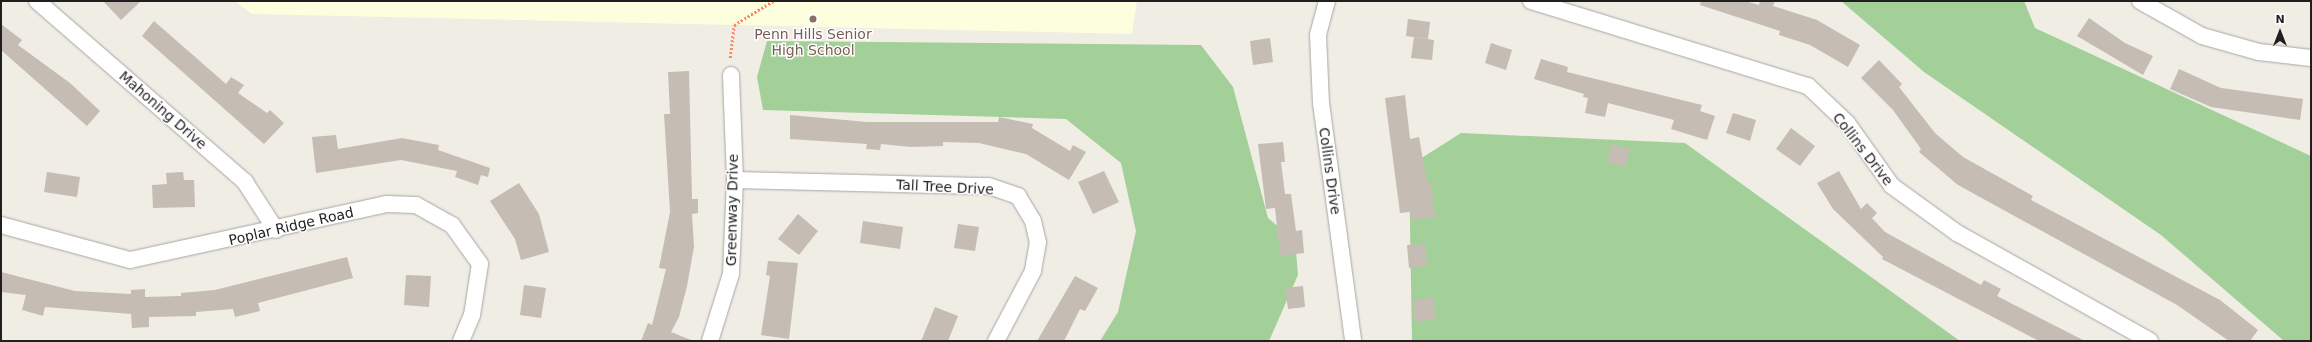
<!DOCTYPE html>
<style>
body{margin:0}
#map{position:relative;width:2312px;height:342px;overflow:hidden;background:#f0ede4;font-family:"DejaVu Sans",sans-serif}
div>[style]{position:absolute}
.education>*{inset:0;background:#fcffde}
.forest>*{inset:0;background:#a3d098}
.building>*{inset:0;background:#c5bcb4}
.path>*{height:2.5px;margin-top:-1.25px;transform-origin:0;background:repeating-linear-gradient(90deg,#fd8468 0 2px,transparent 0 4px)}
.roads{filter:drop-shadow(0 0 1px #a6a6a6) drop-shadow(0 0 1px #a6a6a6)}
.minor>*{height:16px;margin:-8px;padding:0 8px;transform-origin:8px;border-radius:8px;background:#fff}
.dots>*{width:11px;height:11px;translate:-50% -50%;box-sizing:border-box;border:2px solid #fff;border-radius:50%}
span{translate:-50% -50%;white-space:nowrap;text-align:center;line-height:1.15;-webkit-text-stroke:3px #fff;paint-order:stroke}
.education-label{font-size:14px;color:#785e54}
.street-label{font-size:14px;color:#1f1f1f}
.frame{position:absolute;inset:0;border:2px solid #1f1f1f;pointer-events:none}
.north{position:absolute;left:2260px;top:12px;width:40px;height:40px;-webkit-text-stroke:3px #fff;paint-order:stroke;rotate:0deg;font-size:11px;font-weight:700;line-height:16px;text-align:center;color:#1f1f1f}
.north::after{content:'';display:block;margin:auto;width:14px;height:18px;background:#1f1f1f;clip-path:polygon(50% 0,100% 100%,50% 72%,0 100%)}
</style>
<div id="map">
<div class="education">
<i style="clip-path:polygon(235px 1px,1137px 1px,1132px 34px,252px 14px)"></i>
</div>
<div class="forest">
<i style="clip-path:polygon(1841px 1px,2024px 1px,2035px 28px,2311px 156px,2311px 341px,2284px 341px,2161px 235px,1924px 72px)"></i>
<i style="clip-path:polygon(767px 41px,1201px 45px,1233px 87px,1268px 218px,1295px 240px,1298px 275px,1269px 341px,1100px 341px,1118px 312px,1136px 231px,1121px 163px,1066px 119px,763px 110px,757px 77px)"></i>
<i style="clip-path:polygon(1461px 133px,1685px 143px,1960px 341px,1412px 341px,1409px 166px)"></i>
</div>
<div class="building">
<i style="clip-path:polygon(103px 1px,141px 1px,121px 20px)"></i>
<i style="clip-path:polygon(1701px 1px,1745px 1px,1759px 5px,1760px 1px,1775px 1px,1773px 6px,1817px 20px,1860px 45px,1848px 67px,1810px 45px,1779px 35px,1780px 31px,1700px 5px)"></i>
<i style="clip-path:polygon(2089px 18px,2125px 43px,2153px 56px,2143px 75px,2077px 36px)"></i>
<i style="clip-path:polygon(1408px 19px,1430px 22px,1428px 39px,1406px 36px)"></i>
<i style="clip-path:polygon(154px 21px,226px 84px,231px 77px,244px 85px,238px 93px,267px 113px,270px 110px,284px 123px,264px 144px,142px 36px)"></i>
<i style="clip-path:polygon(1px 24px,22px 40px,18px 45px,70px 83px,100px 111px,87px 126px,1px 50px)"></i>
<i style="clip-path:polygon(1414px 37px,1434px 40px,1432px 60px,1411px 58px)"></i>
<i style="clip-path:polygon(1270px 38px,1273px 62px,1253px 65px,1250px 41px)"></i>
<i style="clip-path:polygon(1491px 43px,1512px 50px,1506px 70px,1485px 63px)"></i>
<i style="clip-path:polygon(1541px 59px,1568px 67px,1567px 72px,1702px 105px,1700px 111px,1715px 116px,1707px 140px,1671px 129px,1674px 120px,1608px 103px,1605px 117px,1585px 113px,1588px 98px,1583px 97px,1584px 94px,1534px 79px)"></i>
<i style="clip-path:polygon(1879px 60px,1902px 84px,1899px 87px,1935px 133px,1963px 157px,2033px 196px,2031px 200px,2220px 300px,2258px 330px,2250px 341px,2229px 341px,2177px 305px,1958px 185px,1919px 152px,1921px 149px,1893px 110px,1861px 78px)"></i>
<i style="clip-path:polygon(2179px 69px,2221px 88px,2303px 99px,2300px 120px,2211px 107px,2170px 89px)"></i>
<i style="clip-path:polygon(689px 71px,692px 199px,698px 199px,698px 213px,692px 214px,694px 247px,687px 286px,679px 317px,671px 332px,691px 340px,641px 341px,648px 323px,652px 325px,666px 269px,659px 268px,670px 212px,664px 114px,670px 114px,668px 72px)"></i>
<i style="clip-path:polygon(1405px 95px,1410px 139px,1419px 137px,1427px 183px,1431px 182px,1435px 217px,1411px 220px,1410px 212px,1400px 213px,1385px 98px)"></i>
<i style="clip-path:polygon(1733px 113px,1756px 120px,1750px 141px,1726px 133px)"></i>
<i style="clip-path:polygon(790px 115px,867px 122px,998px 122px,999px 117px,1033px 124px,1032px 128px,1070px 151px,1073px 145px,1086px 152px,1069px 180px,1026px 154px,979px 143px,943px 142px,943px 146px,911px 147px,881px 144px,880px 150px,866px 149px,867px 144px,790px 139px)"></i>
<i style="clip-path:polygon(1791px 128px,1815px 146px,1800px 166px,1776px 149px)"></i>
<i style="clip-path:polygon(336px 135px,338px 149px,402px 138px,439px 145px,438px 150px,490px 168px,488px 177px,481px 175px,478px 185px,455px 177px,457px 171px,401px 160px,316px 173px,312px 137px)"></i>
<i style="clip-path:polygon(1283px 142px,1285px 162px,1281px 162px,1285px 194px,1291px 194px,1296px 231px,1302px 230px,1304px 253px,1280px 256px,1275px 208px,1266px 209px,1258px 144px)"></i>
<i style="clip-path:polygon(1611px 144px,1630px 149px,1625px 167px,1607px 162px)"></i>
<i style="clip-path:polygon(1104px 171px,1119px 202px,1093px 214px,1078px 182px)"></i>
<i style="clip-path:polygon(1839px 171px,1861px 209px,1867px 203px,1877px 213px,1872px 218px,1885px 232px,1981px 285px,1984px 280px,2001px 289px,1997px 296px,2085px 341px,2039px 341px,1882px 259px,1883px 257px,1833px 209px,1817px 183px)"></i>
<i style="clip-path:polygon(47px 172px,80px 177px,77px 197px,44px 192px)"></i>
<i style="clip-path:polygon(183px 172px,184px 180px,194px 180px,195px 207px,153px 208px,152px 185px,167px 184px,166px 173px)"></i>
<i style="clip-path:polygon(519px 183px,539px 214px,549px 252px,521px 260px,515px 239px,490px 201px)"></i>
<i style="clip-path:polygon(798px 214px,818px 231px,799px 255px,778px 239px)"></i>
<i style="clip-path:polygon(863px 221px,903px 227px,900px 249px,860px 243px)"></i>
<i style="clip-path:polygon(958px 224px,979px 227px,975px 251px,954px 248px)"></i>
<i style="clip-path:polygon(1425px 244px,1427px 266px,1409px 268px,1407px 245px)"></i>
<i style="clip-path:polygon(347px 257px,353px 278px,258px 303px,260px 311px,235px 317px,233px 309px,196px 312px,196px 316px,149px 317px,149px 327px,132px 328px,131px 314px,45px 307px,43px 316px,22px 310px,26px 295px,1px 292px,1px 272px,75px 291px,131px 294px,131px 290px,145px 289px,145px 297px,181px 296px,181px 293px,215px 290px)"></i>
<i style="clip-path:polygon(768px 261px,798px 263px,789px 339px,761px 335px,770px 276px,766px 275px)"></i>
<i style="clip-path:polygon(406px 275px,431px 276px,429px 307px,404px 305px)"></i>
<i style="clip-path:polygon(1075px 276px,1098px 288px,1085px 311px,1080px 309px,1064px 341px,1037px 341px)"></i>
<i style="clip-path:polygon(524px 285px,546px 288px,541px 318px,520px 315px)"></i>
<i style="clip-path:polygon(1303px 286px,1305px 307px,1288px 309px,1285px 288px)"></i>
<i style="clip-path:polygon(1433px 297px,1436px 319px,1415px 322px,1412px 301px)"></i>
<i style="clip-path:polygon(935px 307px,958px 316px,948px 341px,921px 341px)"></i>
</div>
<div class="path">
<i style="left:730px;top:58px;width:33px;rotate:-83deg"></i>
<i style="left:734px;top:25px;width:46px;rotate:-31.6deg"></i>
</div>
<div class="roads">
<div class="minor">
<i style="left:37px;top:1px;width:276px;rotate:41deg"></i>
<i style="left:245px;top:182px;width:57px;rotate:57.1deg"></i>
<i style="left:1327px;top:1px;width:35px;rotate:105deg"></i>
<i style="left:1318px;top:35px;width:68px;rotate:87.5deg"></i>
<i style="left:1321px;top:103px;width:240px;rotate:82.3deg"></i>
<i style="left:1531px;top:1px;width:290px;rotate:17.1deg"></i>
<i style="left:1808px;top:86px;width:54px;rotate:43.5deg"></i>
<i style="left:1847px;top:123px;width:77px;rotate:54.5deg"></i>
<i style="left:1892px;top:186px;width:80px;rotate:35.9deg"></i>
<i style="left:1957px;top:233px;width:221px;rotate:29.2deg"></i>
<i style="left:2140px;top:1px;width:71px;rotate:29.4deg"></i>
<i style="left:2202px;top:36px;width:59px;rotate:15.7deg"></i>
<i style="left:2259px;top:52px;width:52px;rotate:6.6deg"></i>
<i style="left:735px;top:180px;width:254px;rotate:1.4deg"></i>
<i style="left:989px;top:186px;width:31px;rotate:19deg"></i>
<i style="left:1018px;top:196px;width:29px;rotate:59deg"></i>
<i style="left:1033px;top:221px;width:22px;rotate:77deg"></i>
<i style="left:1038px;top:242px;width:29px;rotate:100deg"></i>
<i style="left:1033px;top:271px;width:79px;rotate:117.9deg"></i>
<i style="left:1px;top:225px;width:134px;rotate:15.2deg"></i>
<i style="left:130px;top:260px;width:262px;rotate:-12.3deg"></i>
<i style="left:386px;top:204px;width:30px;rotate:2deg"></i>
<i style="left:416px;top:205px;width:41px;rotate:29.1deg"></i>
<i style="left:452px;top:225px;width:48px;rotate:54.3deg"></i>
<i style="left:480px;top:264px;width:52px;rotate:98.9deg"></i>
<i style="left:472px;top:315px;width:28px;rotate:113deg"></i>
<i style="left:710px;top:341px;width:70px;rotate:-72.6deg"></i>
<i style="left:731px;top:274px;width:94px;rotate:-87.6deg"></i>
<i style="left:735px;top:180px;width:105px;rotate:-92.2deg"></i>
</div>
</div>
<div class="dots">
<i style="left:813px;top:19px;background:#8d6e63"></i>
</div>
<div class="education-label">
<span style="left:813px;top:42px">Penn Hills Senior<br>High School</span>
</div>
<div class="street-label">
<span style="left:163px;top:110px;rotate:41deg">Mahoning Drive</span>
<span style="left:1863px;top:149px;rotate:52deg">Collins Drive</span>
<span style="left:1330px;top:171px;rotate:82deg">Collins Drive</span>
<span style="left:945px;top:187px;rotate:3deg">Tall Tree Drive</span>
<span style="left:732px;top:210px;rotate:-89deg">Greenway Drive</span>
<span style="left:291px;top:226px;rotate:-13deg">Poplar Ridge Road</span>
</div>
<div class="frame"></div>
<div class="north">N</div>
</div>
